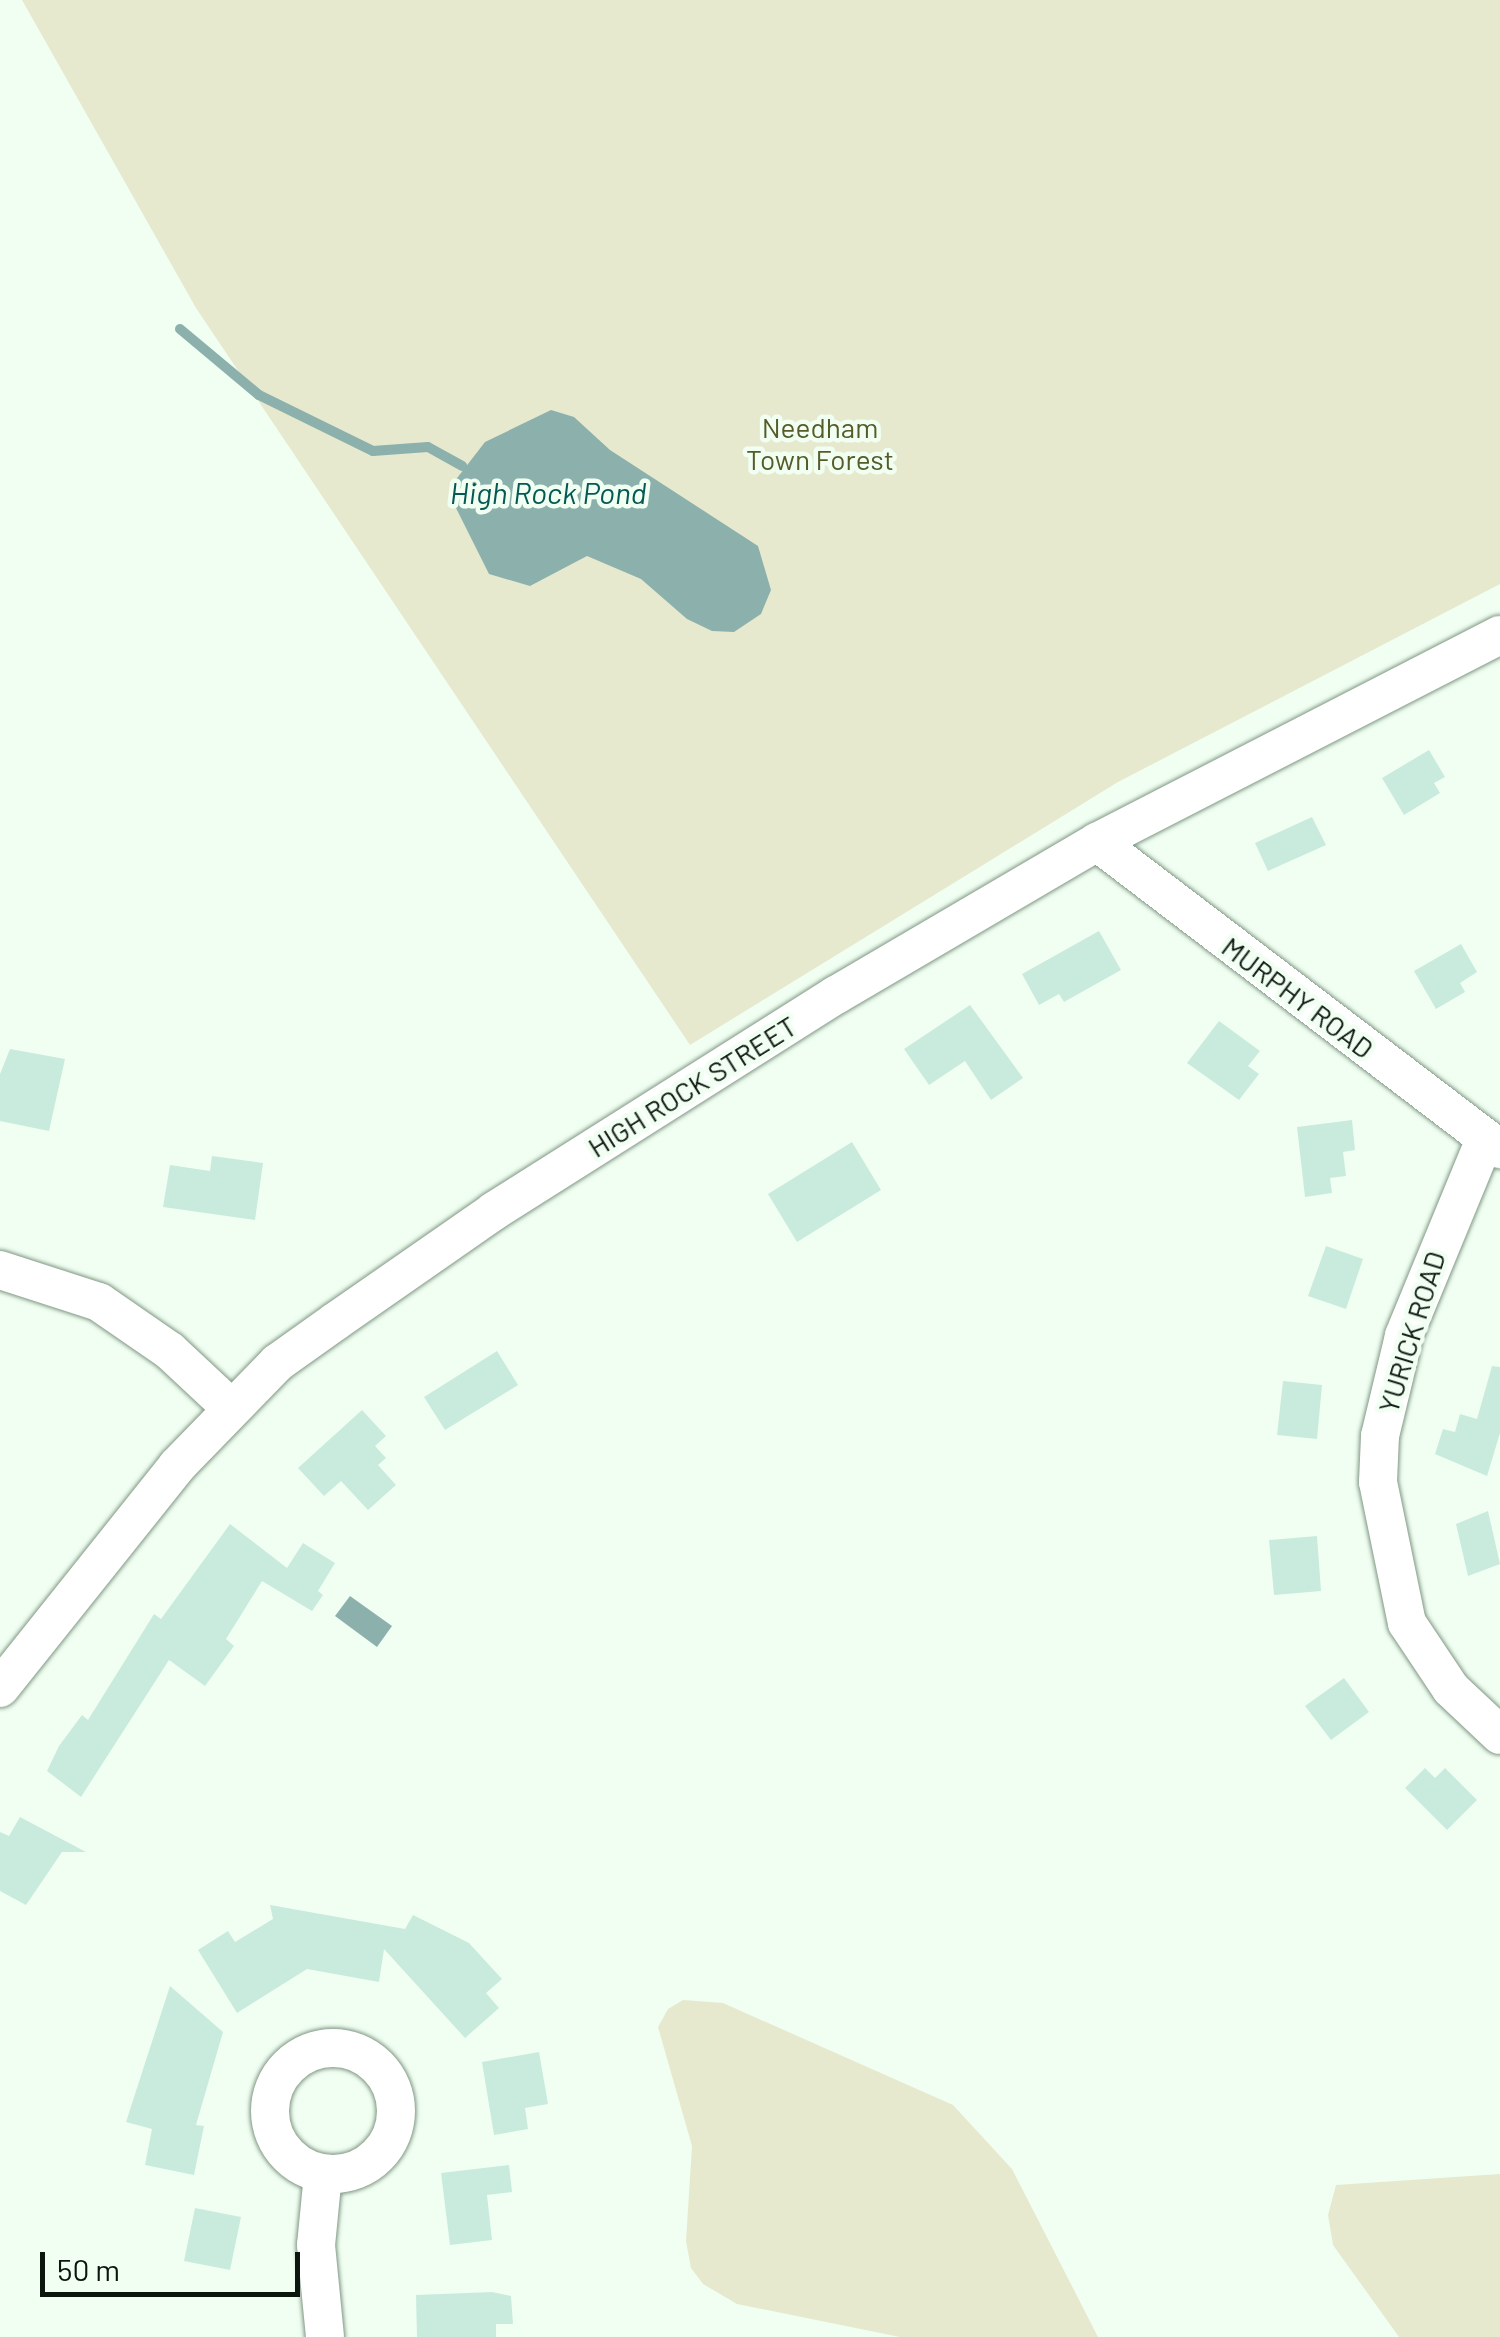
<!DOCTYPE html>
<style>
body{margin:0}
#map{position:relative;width:1500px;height:2337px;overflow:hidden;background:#f0fff2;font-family:Barlow,sans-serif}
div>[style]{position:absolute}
.green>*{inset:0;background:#e6e9ce}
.water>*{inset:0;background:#8cb1ad}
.stream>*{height:10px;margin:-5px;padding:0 5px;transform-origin:5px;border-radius:5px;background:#8cb1ad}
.building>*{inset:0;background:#c9ebdd}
.roads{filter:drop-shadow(0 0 2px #809784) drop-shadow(0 0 2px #809784)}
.minor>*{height:38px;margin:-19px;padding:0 19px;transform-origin:19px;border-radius:19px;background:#fff}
.minor>.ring{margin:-19px;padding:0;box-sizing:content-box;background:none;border:38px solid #fff;border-radius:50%}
span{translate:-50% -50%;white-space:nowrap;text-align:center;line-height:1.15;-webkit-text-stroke:9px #f0fff2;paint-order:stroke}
.park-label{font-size:28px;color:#575b29}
.street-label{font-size:28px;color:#0c150e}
.water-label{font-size:30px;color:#055853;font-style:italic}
.scale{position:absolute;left:40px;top:2252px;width:260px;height:45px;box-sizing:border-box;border:5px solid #0c150e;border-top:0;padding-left:12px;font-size:30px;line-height:35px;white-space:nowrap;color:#0c150e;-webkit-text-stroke:8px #f0fff2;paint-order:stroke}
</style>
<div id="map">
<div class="green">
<i style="clip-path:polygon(22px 0,1500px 0,1500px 584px,1118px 782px,690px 1045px,196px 308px)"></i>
<i style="clip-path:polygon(683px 2000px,723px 2003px,953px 2105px,1012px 2169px,1098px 2337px,900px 2337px,737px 2304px,703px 2284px,691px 2268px,686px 2241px,692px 2146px,658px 2027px,668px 2009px)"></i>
<i style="clip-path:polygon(1500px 2174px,1500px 2337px,1399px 2337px,1333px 2245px,1328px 2215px,1336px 2185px)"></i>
</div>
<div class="water">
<i style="clip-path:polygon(551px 410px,574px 417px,610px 450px,758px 546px,771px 590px,761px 614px,734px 632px,712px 631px,687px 619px,641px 579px,587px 556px,530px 586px,489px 574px,452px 500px,454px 482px,485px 442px)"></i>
<i style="clip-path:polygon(350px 1596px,392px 1626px,377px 1647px,335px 1616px)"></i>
</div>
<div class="stream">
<i style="left:180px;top:329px;width:103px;rotate:39.9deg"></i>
<i style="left:259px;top:395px;width:127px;rotate:26.2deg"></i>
<i style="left:373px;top:451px;width:55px;rotate:-4.2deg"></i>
<i style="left:428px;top:447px;width:39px;rotate:29deg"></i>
</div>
<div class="building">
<i style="clip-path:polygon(1429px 750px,1445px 777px,1434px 783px,1440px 793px,1404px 815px,1382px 778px)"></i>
<i style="clip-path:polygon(1312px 817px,1326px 845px,1268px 871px,1255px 843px)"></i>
<i style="clip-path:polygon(1099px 931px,1121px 970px,1064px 1002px,1059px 994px,1039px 1005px,1022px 974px)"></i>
<i style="clip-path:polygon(1461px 944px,1477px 972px,1460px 983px,1465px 992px,1436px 1009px,1414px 971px)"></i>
<i style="clip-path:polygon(970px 1005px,1023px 1078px,991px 1100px,965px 1061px,929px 1085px,904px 1049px)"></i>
<i style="clip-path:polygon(1219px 1021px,1260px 1051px,1248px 1066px,1259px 1074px,1239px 1100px,1187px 1063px)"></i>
<i style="clip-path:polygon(10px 1049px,65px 1059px,49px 1131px,0 1121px,0 1074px)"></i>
<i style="clip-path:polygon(1352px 1120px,1355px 1150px,1343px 1152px,1346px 1176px,1330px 1178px,1332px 1193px,1305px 1197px,1297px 1127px)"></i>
<i style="clip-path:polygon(852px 1142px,881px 1190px,797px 1242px,768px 1194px)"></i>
<i style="clip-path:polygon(212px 1156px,263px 1163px,255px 1220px,163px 1207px,170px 1165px,210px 1171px)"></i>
<i style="clip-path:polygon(1326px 1246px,1363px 1259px,1346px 1309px,1308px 1296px)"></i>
<i style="clip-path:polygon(497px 1351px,518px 1385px,445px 1430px,424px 1397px)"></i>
<i style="clip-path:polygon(1492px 1366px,1500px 1367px,1500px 1433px,1487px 1476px,1435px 1454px,1443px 1429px,1455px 1432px,1460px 1414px,1477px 1419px)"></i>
<i style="clip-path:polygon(1283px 1381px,1322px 1385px,1317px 1439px,1277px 1435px)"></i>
<i style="clip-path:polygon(362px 1410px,386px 1436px,375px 1446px,386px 1458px,378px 1465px,396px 1485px,368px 1510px,341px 1481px,324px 1496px,298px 1468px)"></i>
<i style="clip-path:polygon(1488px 1511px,1500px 1564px,1468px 1576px,1456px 1524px)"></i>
<i style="clip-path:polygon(230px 1524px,287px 1568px,303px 1543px,335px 1563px,318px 1591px,323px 1595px,312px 1611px,262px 1581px,226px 1639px,234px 1646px,205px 1686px,169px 1660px,81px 1797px,47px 1771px,59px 1746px,82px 1715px,88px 1720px,154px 1614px,161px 1619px)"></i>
<i style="clip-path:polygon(1317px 1536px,1321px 1591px,1274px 1595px,1269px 1540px)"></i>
<i style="clip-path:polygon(1344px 1678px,1369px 1712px,1331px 1740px,1305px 1706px)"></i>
<i style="clip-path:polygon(1425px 1768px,1435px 1778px,1445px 1768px,1477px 1800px,1447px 1830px,1405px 1788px)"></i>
<i style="clip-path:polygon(20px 1817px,86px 1852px,62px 1852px,26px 1905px,0 1891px,0 1832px,9px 1836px)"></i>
<i style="clip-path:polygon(270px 1905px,405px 1929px,413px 1915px,469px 1943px,502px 1979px,486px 1993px,499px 2008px,465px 2038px,384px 1949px,379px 1982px,307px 1969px,237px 2013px,198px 1950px,228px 1931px,235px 1942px,273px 1919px)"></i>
<i style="clip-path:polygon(170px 1986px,223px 2032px,196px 2125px,204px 2126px,194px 2175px,145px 2165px,152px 2129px,126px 2122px)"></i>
<i style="clip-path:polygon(539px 2052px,548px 2104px,525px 2108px,528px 2129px,494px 2135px,482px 2062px)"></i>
<i style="clip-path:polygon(509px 2165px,512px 2192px,487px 2195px,492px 2240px,450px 2245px,441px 2173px)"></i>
<i style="clip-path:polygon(195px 2208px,241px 2217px,230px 2270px,184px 2261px)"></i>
<i style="clip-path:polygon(492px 2292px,511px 2296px,513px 2324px,496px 2324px,496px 2337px,417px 2337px,416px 2295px)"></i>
</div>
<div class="roads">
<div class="minor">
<i style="left:1097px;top:842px;width:507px;rotate:37.3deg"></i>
<i style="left:1485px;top:1139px;width:213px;rotate:112.4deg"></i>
<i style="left:1404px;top:1336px;width:103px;rotate:103.5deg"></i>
<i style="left:1380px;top:1436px;width:46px;rotate:92.5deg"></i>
<i style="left:1378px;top:1482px;width:144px;rotate:78.4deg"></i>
<i style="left:1407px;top:1623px;width:79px;rotate:56.3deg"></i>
<i style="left:1451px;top:1689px;width:67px;rotate:43.2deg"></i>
<i style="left:0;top:1270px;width:104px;rotate:17.9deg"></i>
<i style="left:99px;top:1302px;width:86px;rotate:34.6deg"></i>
<i style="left:170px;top:1351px;width:83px;rotate:43.1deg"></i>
<i style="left:0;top:1688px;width:284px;rotate:-51.4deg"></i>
<i style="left:177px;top:1466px;width:144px;rotate:-45.8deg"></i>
<i style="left:277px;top:1363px;width:72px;rotate:-35.4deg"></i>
<i style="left:336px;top:1321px;width:193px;rotate:-34.8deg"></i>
<i style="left:494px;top:1211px;width:404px;rotate:-32.3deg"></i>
<i style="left:836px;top:995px;width:303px;rotate:-30.4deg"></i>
<i style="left:1097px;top:842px;width:453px;rotate:-27.2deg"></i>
<i class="ring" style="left:270px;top:2048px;width:88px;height:88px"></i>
<i style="left:323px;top:2174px;width:71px;rotate:95.6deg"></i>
<i style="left:316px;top:2245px;width:92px;rotate:84.4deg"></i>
</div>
</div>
<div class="park-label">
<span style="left:820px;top:443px">Needham<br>Town Forest</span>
</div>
<div class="street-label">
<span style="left:1298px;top:997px;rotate:37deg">MURPHY ROAD</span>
<span style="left:692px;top:1086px;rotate:-32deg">HIGH ROCK STREET</span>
<span style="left:1411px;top:1332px;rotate:-73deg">YURICK ROAD</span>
</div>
<div class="water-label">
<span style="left:548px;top:492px">High Rock Pond</span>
</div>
<div class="scale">50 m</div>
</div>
